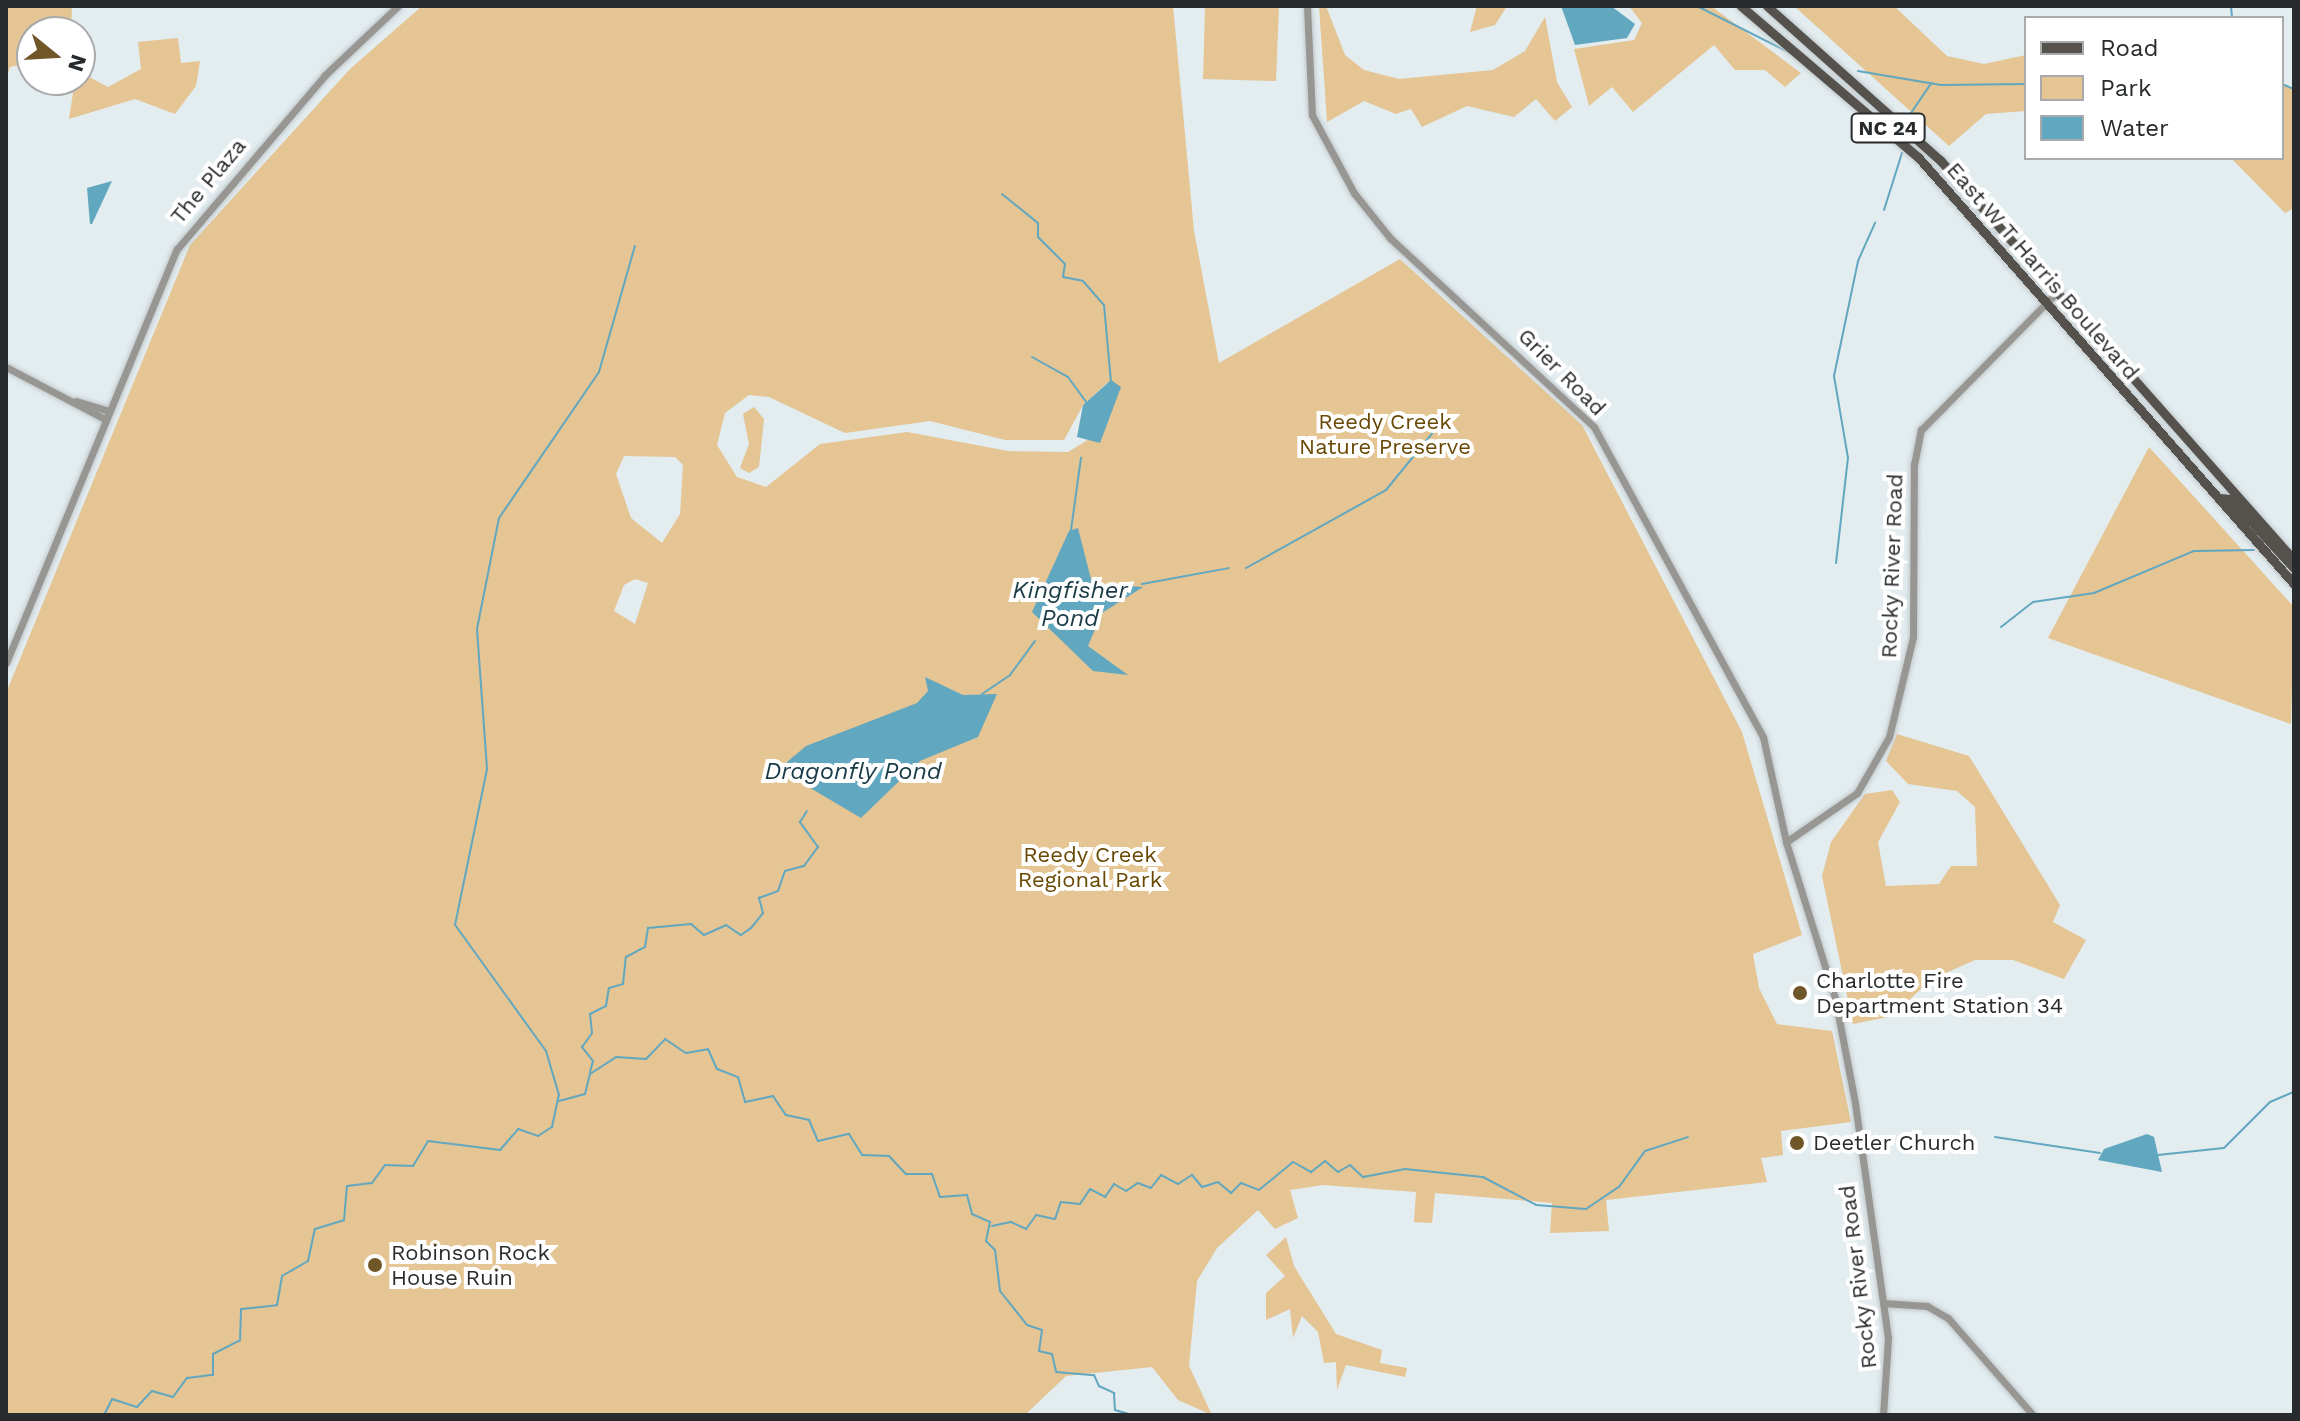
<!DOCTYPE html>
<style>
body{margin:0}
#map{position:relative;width:2300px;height:1421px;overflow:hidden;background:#e3ecef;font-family:"Work Sans",sans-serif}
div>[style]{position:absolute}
.green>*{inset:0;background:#e4c593}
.water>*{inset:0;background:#62a7c0}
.stream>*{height:2px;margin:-1px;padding:0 1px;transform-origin:1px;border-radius:1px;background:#62a7c0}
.roads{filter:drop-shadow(0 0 2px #c1c9cc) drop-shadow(0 0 2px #c1c9cc)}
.tertiary>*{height:7px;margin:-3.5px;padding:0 3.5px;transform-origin:3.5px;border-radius:3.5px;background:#989693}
.primary>*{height:9px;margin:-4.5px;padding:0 4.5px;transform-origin:4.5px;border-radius:4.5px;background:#55524e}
.dots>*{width:22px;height:22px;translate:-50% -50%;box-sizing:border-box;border:4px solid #fff;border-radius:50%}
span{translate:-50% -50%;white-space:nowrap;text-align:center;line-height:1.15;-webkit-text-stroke:8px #fff;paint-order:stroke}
.shield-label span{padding:2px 6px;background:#fff;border:2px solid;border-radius:6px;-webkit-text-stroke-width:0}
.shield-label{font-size:20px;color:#282b2d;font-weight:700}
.street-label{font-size:22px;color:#282b2d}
.park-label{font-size:22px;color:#684803}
.poi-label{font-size:22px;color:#282b2d}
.left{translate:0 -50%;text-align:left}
.water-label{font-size:24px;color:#193a46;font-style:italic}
.frame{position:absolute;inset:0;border:8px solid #282b2d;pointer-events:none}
.legend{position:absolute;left:2024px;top:16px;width:260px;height:144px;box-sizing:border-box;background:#fff;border:2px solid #a9aaab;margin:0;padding:10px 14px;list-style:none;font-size:24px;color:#282b2d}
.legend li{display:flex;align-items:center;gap:16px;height:40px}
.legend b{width:40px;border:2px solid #a9aaab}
.north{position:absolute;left:16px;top:16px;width:80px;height:80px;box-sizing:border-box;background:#fff;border:2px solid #a9aaab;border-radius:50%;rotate:108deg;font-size:22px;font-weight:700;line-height:32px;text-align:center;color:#282b2d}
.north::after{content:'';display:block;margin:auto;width:28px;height:36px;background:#715628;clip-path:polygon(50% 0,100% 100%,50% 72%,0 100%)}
</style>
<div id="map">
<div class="green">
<i style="clip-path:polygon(6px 6px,72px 6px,71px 32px,32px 32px,32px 62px,10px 67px,6px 80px)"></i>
<i style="clip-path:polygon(evenodd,422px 6px,1173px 6px,1194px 231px,1219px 363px,1400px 259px,1582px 425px,1742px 732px,1802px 935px,1753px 954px,1759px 988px,1777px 1024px,1832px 1031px,1851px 1122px,1781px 1131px,1783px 1155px,1761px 1158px,1767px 1182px,1606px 1200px,1609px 1231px,1550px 1233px,1552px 1203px,1435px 1193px,1432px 1223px,1414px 1222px,1416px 1192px,1323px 1185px,1290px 1190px,1298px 1218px,1275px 1229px,1258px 1210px,1217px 1248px,1197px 1281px,1189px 1366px,1212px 1415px,1178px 1400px,1152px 1367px,1066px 1376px,1025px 1415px,6px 1415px,6px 693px,190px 245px,350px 69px,422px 6px,1107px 383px,1119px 390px,1104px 430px,1068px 452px,1008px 451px,907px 432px,820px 444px,766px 487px,737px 477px,717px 445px,725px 413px,749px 395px,769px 397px,845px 433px,930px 421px,1005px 440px,1064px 440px,1083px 405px,1107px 383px,422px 6px,624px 456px,675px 457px,683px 465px,680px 514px,662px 543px,631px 518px,616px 474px,624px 456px,422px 6px,635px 579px,648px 583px,635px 624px,614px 611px,624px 585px,635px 579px)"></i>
<i style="clip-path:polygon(1205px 6px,1279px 6px,1276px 81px,1203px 79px)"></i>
<i style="clip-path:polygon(1319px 6px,1326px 6px,1345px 55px,1364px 70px,1399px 79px,1493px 70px,1525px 51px,1545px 17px,1557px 82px,1572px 107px,1555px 121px,1536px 99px,1514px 117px,1467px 106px,1422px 127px,1411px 109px,1396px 114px,1364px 101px,1327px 122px)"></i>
<i style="clip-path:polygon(1477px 6px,1507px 6px,1495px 25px,1470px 32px)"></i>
<i style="clip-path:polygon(1629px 6px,1711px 6px,1801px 73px,1785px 87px,1765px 70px,1735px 70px,1714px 45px,1633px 112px,1612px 87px,1589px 106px,1574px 49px,1634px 40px,1642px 23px)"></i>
<i style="clip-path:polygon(1794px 6px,1894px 6px,1947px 56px,1984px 64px,2026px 55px,2026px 111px,1986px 114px,1949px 146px)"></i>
<i style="clip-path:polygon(178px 38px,181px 63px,200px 61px,196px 86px,175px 114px,135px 99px,69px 119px,73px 93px,66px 80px,80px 80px,80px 72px,108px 87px,141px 69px,138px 42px)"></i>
<i style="clip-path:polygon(2282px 84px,2294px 89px,2294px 208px,2285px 213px,2231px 158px,2282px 158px)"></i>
<i style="clip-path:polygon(754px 407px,764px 419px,759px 467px,749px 473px,740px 468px,749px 444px,743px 414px)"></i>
<i style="clip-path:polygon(2149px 447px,2294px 607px,2291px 724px,2048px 638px)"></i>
<i style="clip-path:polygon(1897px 734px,1969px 756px,2060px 905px,2053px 922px,2086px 940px,2064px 979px,2013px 960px,1975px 960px,1930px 980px,1893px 1016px,1853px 1024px,1822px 876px,1831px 842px,1865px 794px,1892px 790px,1900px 802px,1878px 842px,1886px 886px,1939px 884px,1951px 866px,1977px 866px,1975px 807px,1957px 791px,1908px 784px,1886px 761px)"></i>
<i style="clip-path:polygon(1286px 1237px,1294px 1266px,1336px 1334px,1382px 1350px,1380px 1363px,1407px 1368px,1405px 1377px,1346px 1365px,1337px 1390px,1336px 1362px,1324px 1363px,1318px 1332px,1302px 1316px,1293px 1338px,1290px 1309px,1266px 1320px,1266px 1293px,1285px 1276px,1266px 1255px)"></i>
</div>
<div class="water">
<i style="clip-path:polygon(1561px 6px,1611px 6px,1635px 24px,1627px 38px,1575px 45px)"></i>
<i style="clip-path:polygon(112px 181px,92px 224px,90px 224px,87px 188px)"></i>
<i style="clip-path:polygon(1111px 380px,1121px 387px,1100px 443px,1077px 437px,1083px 405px)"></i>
<i style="clip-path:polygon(1078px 528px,1092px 583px,1143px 587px,1102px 613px,1088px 646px,1128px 675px,1093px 671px,1032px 612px,1069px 531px)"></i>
<i style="clip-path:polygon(925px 677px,963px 695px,997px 694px,978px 737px,920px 761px,861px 818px,790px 776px,787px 762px,806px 746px,917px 703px,928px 691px)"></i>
<i style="clip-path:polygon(2147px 1134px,2154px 1137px,2162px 1172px,2098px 1160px,2104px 1149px)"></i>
</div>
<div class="stream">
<i style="left:1697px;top:6px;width:104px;rotate:26.8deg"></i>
<i style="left:2231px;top:6px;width:12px;rotate:85deg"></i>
<i style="left:1858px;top:71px;width:84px;rotate:9.6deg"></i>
<i style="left:1941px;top:85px;width:85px;rotate:-0.7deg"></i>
<i style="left:2282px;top:84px;width:13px;rotate:23deg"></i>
<i style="left:1909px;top:116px;width:40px;rotate:-56deg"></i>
<i style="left:1002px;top:194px;width:46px;rotate:38.9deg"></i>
<i style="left:1038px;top:223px;width:14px;rotate:90deg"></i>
<i style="left:1038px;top:237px;width:38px;rotate:45deg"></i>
<i style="left:1065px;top:264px;width:13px;rotate:99deg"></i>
<i style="left:1063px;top:277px;width:20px;rotate:11deg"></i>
<i style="left:1083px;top:281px;width:32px;rotate:49deg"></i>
<i style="left:1104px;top:305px;width:77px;rotate:84.8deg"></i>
<i style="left:1884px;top:210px;width:60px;rotate:-72.5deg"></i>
<i style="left:1032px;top:357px;width:41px;rotate:29.1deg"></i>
<i style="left:1068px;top:377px;width:34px;rotate:54deg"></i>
<i style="left:1071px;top:530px;width:73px;rotate:-82.1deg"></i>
<i style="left:1836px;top:563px;width:106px;rotate:-83.5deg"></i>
<i style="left:1848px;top:458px;width:83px;rotate:-99.7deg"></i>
<i style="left:1834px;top:376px;width:117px;rotate:-78.2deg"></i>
<i style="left:1858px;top:261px;width:42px;rotate:-65.9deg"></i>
<i style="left:1246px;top:568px;width:160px;rotate:-29.1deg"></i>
<i style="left:1386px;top:490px;width:84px;rotate:-50.8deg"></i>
<i style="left:1142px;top:584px;width:88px;rotate:-10.4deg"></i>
<i style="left:2001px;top:627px;width:41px;rotate:-38deg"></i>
<i style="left:2033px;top:602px;width:62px;rotate:-8.4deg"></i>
<i style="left:2094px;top:593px;width:108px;rotate:-22.8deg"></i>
<i style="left:2194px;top:551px;width:60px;rotate:-1deg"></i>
<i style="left:982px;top:694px;width:34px;rotate:-34deg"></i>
<i style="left:1010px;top:675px;width:42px;rotate:-53.7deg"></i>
<i style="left:590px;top:1072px;width:11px;rotate:-75deg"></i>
<i style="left:593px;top:1061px;width:18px;rotate:-128deg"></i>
<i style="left:582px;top:1047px;width:17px;rotate:-54deg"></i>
<i style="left:592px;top:1033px;width:19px;rotate:-96deg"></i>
<i style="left:590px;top:1014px;width:18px;rotate:-27deg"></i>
<i style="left:606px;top:1006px;width:18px;rotate:-81deg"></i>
<i style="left:609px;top:988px;width:15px;rotate:-16deg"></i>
<i style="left:623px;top:984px;width:27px;rotate:-84deg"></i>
<i style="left:626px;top:957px;width:21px;rotate:-28deg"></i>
<i style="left:645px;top:947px;width:19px;rotate:-81deg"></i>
<i style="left:648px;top:928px;width:43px;rotate:-5.3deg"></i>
<i style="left:691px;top:924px;width:17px;rotate:40deg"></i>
<i style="left:704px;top:935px;width:24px;rotate:-24deg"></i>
<i style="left:726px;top:925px;width:18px;rotate:34deg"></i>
<i style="left:741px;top:935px;width:12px;rotate:-35deg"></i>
<i style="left:751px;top:928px;width:19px;rotate:-51deg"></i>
<i style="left:763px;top:913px;width:16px;rotate:-105deg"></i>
<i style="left:759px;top:898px;width:20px;rotate:-20deg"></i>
<i style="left:778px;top:891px;width:21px;rotate:-71deg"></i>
<i style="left:785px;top:871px;width:20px;rotate:-15deg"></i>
<i style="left:804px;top:866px;width:24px;rotate:-54deg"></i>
<i style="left:818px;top:847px;width:31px;rotate:-126deg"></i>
<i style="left:800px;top:822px;width:13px;rotate:-58deg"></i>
<i style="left:559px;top:1101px;width:27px;rotate:-15deg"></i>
<i style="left:585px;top:1094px;width:21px;rotate:-76deg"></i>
<i style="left:590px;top:1074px;width:31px;rotate:-33deg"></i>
<i style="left:616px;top:1057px;width:30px;rotate:4deg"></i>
<i style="left:646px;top:1059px;width:28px;rotate:-46deg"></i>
<i style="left:665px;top:1039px;width:25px;rotate:34deg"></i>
<i style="left:686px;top:1053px;width:22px;rotate:-10deg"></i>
<i style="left:708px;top:1049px;width:22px;rotate:66deg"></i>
<i style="left:717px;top:1069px;width:22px;rotate:21deg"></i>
<i style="left:738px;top:1077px;width:26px;rotate:74deg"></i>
<i style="left:745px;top:1102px;width:29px;rotate:-12deg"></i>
<i style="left:773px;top:1096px;width:23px;rotate:56deg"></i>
<i style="left:786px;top:1115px;width:24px;rotate:12deg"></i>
<i style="left:809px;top:1120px;width:23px;rotate:67deg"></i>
<i style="left:818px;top:1141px;width:32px;rotate:-13deg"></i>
<i style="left:849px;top:1134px;width:25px;rotate:58deg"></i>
<i style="left:862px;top:1155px;width:27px;rotate:2deg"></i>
<i style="left:889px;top:1156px;width:25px;rotate:47deg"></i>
<i style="left:906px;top:1174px;width:26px"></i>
<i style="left:932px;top:1174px;width:24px;rotate:71deg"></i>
<i style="left:940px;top:1197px;width:27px;rotate:-4deg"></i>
<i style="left:967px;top:1195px;width:20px;rotate:75deg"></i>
<i style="left:972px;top:1214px;width:20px;rotate:24deg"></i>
<i style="left:990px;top:1222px;width:19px;rotate:102deg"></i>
<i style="left:986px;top:1241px;width:13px;rotate:45deg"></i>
<i style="left:995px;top:1250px;width:41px;rotate:83deg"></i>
<i style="left:1000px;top:1291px;width:43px;rotate:51.5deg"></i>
<i style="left:1027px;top:1325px;width:16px;rotate:18deg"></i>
<i style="left:1042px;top:1330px;width:21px;rotate:98deg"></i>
<i style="left:1039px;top:1351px;width:13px;rotate:13deg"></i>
<i style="left:1052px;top:1354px;width:18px;rotate:77deg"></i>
<i style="left:1056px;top:1372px;width:38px;rotate:5deg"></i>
<i style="left:1094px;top:1375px;width:12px;rotate:66deg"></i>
<i style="left:1099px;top:1386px;width:17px;rotate:25deg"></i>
<i style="left:1114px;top:1393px;width:17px;rotate:87deg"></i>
<i style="left:1115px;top:1410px;width:19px;rotate:16deg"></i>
<i style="left:1995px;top:1137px;width:106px;rotate:8.7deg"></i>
<i style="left:2158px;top:1155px;width:66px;rotate:-6.1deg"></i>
<i style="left:2224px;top:1148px;width:65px;rotate:-45deg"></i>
<i style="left:2270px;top:1102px;width:26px;rotate:-23deg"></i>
<i style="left:992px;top:1226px;width:19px;rotate:-12deg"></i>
<i style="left:1011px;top:1222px;width:17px;rotate:25deg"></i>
<i style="left:1026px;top:1229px;width:17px;rotate:-54deg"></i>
<i style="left:1036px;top:1215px;width:19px;rotate:12deg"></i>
<i style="left:1055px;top:1219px;width:18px;rotate:-71deg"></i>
<i style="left:1061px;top:1202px;width:19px;rotate:6deg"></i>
<i style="left:1080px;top:1204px;width:18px;rotate:-56deg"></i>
<i style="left:1090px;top:1189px;width:17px;rotate:28deg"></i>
<i style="left:1105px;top:1197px;width:16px;rotate:-55deg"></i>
<i style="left:1114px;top:1184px;width:14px;rotate:30deg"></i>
<i style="left:1126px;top:1191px;width:14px;rotate:-34deg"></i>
<i style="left:1138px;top:1183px;width:14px;rotate:21deg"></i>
<i style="left:1151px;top:1188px;width:16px;rotate:-52deg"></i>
<i style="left:1161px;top:1175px;width:19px;rotate:28deg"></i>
<i style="left:1178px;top:1184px;width:17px;rotate:-33deg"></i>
<i style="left:1192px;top:1175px;width:16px;rotate:50deg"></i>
<i style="left:1202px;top:1187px;width:17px;rotate:-17deg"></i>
<i style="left:1218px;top:1182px;width:17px;rotate:40deg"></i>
<i style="left:1231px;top:1193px;width:14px;rotate:-45deg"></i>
<i style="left:1241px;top:1183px;width:19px;rotate:21deg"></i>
<i style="left:1259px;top:1190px;width:44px;rotate:-39.5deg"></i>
<i style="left:1293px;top:1162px;width:21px;rotate:29deg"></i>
<i style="left:1311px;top:1172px;width:18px;rotate:-38deg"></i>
<i style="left:1325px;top:1161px;width:17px;rotate:40deg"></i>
<i style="left:1338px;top:1172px;width:14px;rotate:-30deg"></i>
<i style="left:1350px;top:1165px;width:18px;rotate:43deg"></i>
<i style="left:1363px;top:1177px;width:43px;rotate:-10.8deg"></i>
<i style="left:1405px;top:1169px;width:78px;rotate:5.9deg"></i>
<i style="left:1483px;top:1177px;width:60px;rotate:27.8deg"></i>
<i style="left:1536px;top:1205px;width:50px;rotate:4.6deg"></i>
<i style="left:1586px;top:1209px;width:40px;rotate:-34deg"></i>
<i style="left:1619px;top:1187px;width:44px;rotate:-54.2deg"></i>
<i style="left:1645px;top:1151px;width:45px;rotate:-18deg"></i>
<i style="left:104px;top:1415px;width:18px;rotate:-63deg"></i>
<i style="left:112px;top:1399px;width:26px;rotate:18deg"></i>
<i style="left:137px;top:1407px;width:22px;rotate:-47deg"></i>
<i style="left:152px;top:1391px;width:22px;rotate:16deg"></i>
<i style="left:173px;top:1397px;width:24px;rotate:-54deg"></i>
<i style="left:187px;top:1378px;width:26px;rotate:-7deg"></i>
<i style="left:213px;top:1375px;width:21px;rotate:-90deg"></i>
<i style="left:213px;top:1354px;width:30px;rotate:-27deg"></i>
<i style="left:240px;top:1340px;width:31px;rotate:-88deg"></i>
<i style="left:241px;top:1309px;width:36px;rotate:-6deg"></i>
<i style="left:277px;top:1305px;width:29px;rotate:-80deg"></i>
<i style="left:282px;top:1276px;width:30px;rotate:-30deg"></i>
<i style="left:308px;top:1261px;width:33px;rotate:-78deg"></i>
<i style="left:315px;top:1229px;width:30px;rotate:-17deg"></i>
<i style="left:344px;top:1220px;width:34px;rotate:-85deg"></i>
<i style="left:347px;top:1186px;width:25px;rotate:-7deg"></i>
<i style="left:372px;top:1183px;width:22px;rotate:-54deg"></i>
<i style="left:385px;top:1165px;width:28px;rotate:2deg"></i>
<i style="left:413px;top:1166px;width:29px;rotate:-59deg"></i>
<i style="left:428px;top:1141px;width:73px;rotate:7.1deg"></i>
<i style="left:500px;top:1150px;width:28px;rotate:-49deg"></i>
<i style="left:518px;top:1129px;width:21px;rotate:19deg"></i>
<i style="left:538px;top:1136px;width:17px;rotate:-33deg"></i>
<i style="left:552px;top:1127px;width:33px;rotate:-78deg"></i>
<i style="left:559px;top:1095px;width:46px;rotate:-106.5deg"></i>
<i style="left:546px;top:1051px;width:155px;rotate:-125.8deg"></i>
<i style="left:455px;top:925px;width:159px;rotate:-78.4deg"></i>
<i style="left:487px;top:769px;width:140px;rotate:-94.1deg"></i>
<i style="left:477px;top:629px;width:113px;rotate:-78.8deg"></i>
<i style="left:499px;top:518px;width:177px;rotate:-55.6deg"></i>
<i style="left:599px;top:372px;width:131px;rotate:-74.1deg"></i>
</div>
<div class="roads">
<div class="tertiary">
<i style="left:1307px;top:6px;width:109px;rotate:87.4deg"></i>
<i style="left:1312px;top:115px;width:89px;rotate:61.7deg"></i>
<i style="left:1354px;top:193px;width:58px;rotate:51.3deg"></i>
<i style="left:1390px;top:238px;width:278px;rotate:42.8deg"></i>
<i style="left:1594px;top:427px;width:353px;rotate:61.4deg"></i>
<i style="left:1763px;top:737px;width:107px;rotate:77.6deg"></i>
<i style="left:1786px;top:842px;width:164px;rotate:72.6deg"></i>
<i style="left:1835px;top:998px;width:107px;rotate:79.2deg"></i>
<i style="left:1855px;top:1103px;width:237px;rotate:82deg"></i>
<i style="left:1888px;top:1338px;width:77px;rotate:93.7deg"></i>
<i style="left:6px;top:367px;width:112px;rotate:27.7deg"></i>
<i style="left:76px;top:401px;width:34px;rotate:17deg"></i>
<i style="left:6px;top:663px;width:448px;rotate:-67.6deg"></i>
<i style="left:177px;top:249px;width:228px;rotate:-49.6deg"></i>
<i style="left:325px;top:75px;width:100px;rotate:-43.4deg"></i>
<i style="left:1786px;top:842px;width:86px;rotate:-34.6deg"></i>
<i style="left:1857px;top:793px;width:64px;rotate:-60.3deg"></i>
<i style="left:1889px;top:737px;width:103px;rotate:-76.5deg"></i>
<i style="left:1913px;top:637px;width:172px;rotate:-89.7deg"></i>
<i style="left:1914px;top:465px;width:36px;rotate:-79deg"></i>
<i style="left:1921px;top:430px;width:195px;rotate:-45.4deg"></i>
<i style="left:1883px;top:1303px;width:44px;rotate:3.9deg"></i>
<i style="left:1927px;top:1306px;width:24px;rotate:30deg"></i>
<i style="left:1948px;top:1318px;width:129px;rotate:48.8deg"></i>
</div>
<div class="primary">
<i style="left:1741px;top:6px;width:233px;rotate:40.5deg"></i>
<i style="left:1918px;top:157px;width:569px;rotate:48.63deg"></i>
<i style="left:1767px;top:6px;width:232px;rotate:41.7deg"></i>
<i style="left:1940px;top:160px;width:534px;rotate:48.49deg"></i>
<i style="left:2219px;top:498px;width:11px;rotate:5deg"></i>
<i style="left:2230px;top:499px;width:94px;rotate:47.2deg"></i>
</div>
</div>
<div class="dots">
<i style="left:1800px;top:993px;background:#715628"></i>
<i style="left:1797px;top:1143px;background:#715628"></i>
<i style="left:375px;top:1265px;background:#715628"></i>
</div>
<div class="shield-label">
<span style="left:1888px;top:128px">NC 24</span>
</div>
<div class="street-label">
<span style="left:208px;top:181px;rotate:-50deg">The Plaza</span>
<span style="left:2043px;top:271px;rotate:49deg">East W T Harris Boulevard</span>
<span style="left:1562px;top:372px;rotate:45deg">Grier Road</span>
<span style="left:1892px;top:566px;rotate:-88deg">Rocky River Road</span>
<span style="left:1858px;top:1277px;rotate:-97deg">Rocky River Road</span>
</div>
<div class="park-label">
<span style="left:1385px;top:434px">Reedy Creek<br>Nature Preserve</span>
<span style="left:1090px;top:867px">Reedy Creek<br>Regional Park</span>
</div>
<div class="poi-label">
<span class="left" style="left:1816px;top:993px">Charlotte Fire<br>Department Station 34</span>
<span class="left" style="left:1813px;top:1143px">Deetler Church</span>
<span class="left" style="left:391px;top:1265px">Robinson Rock<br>House Ruin</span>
</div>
<div class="water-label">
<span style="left:1070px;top:605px">Kingfisher<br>Pond</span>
<span style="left:853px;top:772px">Dragonfly Pond</span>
</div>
<div class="frame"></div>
<ul class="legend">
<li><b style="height:10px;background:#55524e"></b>Road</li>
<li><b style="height:22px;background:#e4c593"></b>Park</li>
<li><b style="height:22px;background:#62a7c0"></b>Water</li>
</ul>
<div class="north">N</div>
</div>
